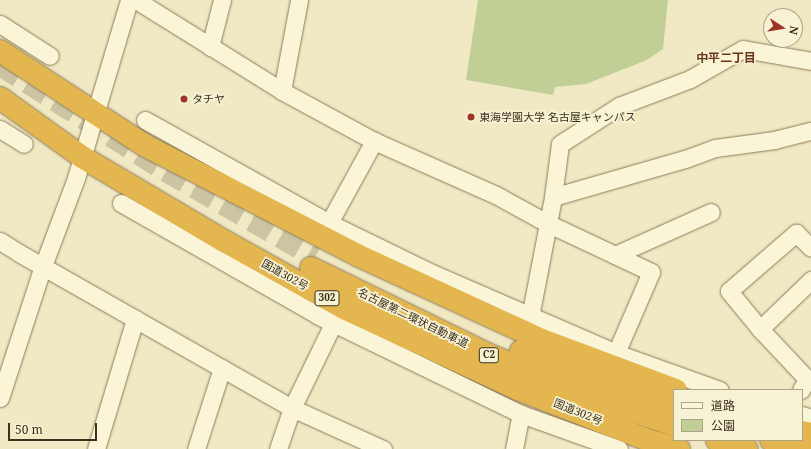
<!DOCTYPE html>
<meta charset="utf-8">
<style>
body{margin:0}
#map{position:relative;width:811px;height:449px;overflow:hidden;background:#f0e9c3;font-family:"Noto Serif","Noto Sans JP",serif}
div>[style]{position:absolute}
.green>*{inset:0;background:#c1cf96}
.highway-tunnel>*{height:22px;margin-top:-11px;transform-origin:0;background:repeating-linear-gradient(90deg,#ccc4a2 0 22px,transparent 0 33px)}
.roads{filter:drop-shadow(0 0 1px #8c7b59) drop-shadow(0 0 1px #8c7b59)}
.minor>*{height:17px;margin:-8.5px;padding:0 8.5px;transform-origin:8.5px;border-radius:8.5px;background:#fbf5d7}
.highway>*{height:22px;margin:-11px;padding:0 11px;transform-origin:11px;border-radius:11px;background:#e4b650}
.dots>*{width:11px;height:11px;translate:-50% -50%;box-sizing:border-box;border:2px solid #f7f2d3;border-radius:50%}
span{translate:-50% -50%;white-space:nowrap;text-align:center;line-height:1.15;-webkit-text-stroke:3.5px #f7f2d3;paint-order:stroke}
.shield-label span{padding:1px 3px;background:#f7f2d3;border:1px solid;border-radius:3px;-webkit-text-stroke-width:0}
.shield-label{font-size:10px;color:#3b301e;font-weight:700}
.poi-label{font-size:11px;color:#3b301e}
.left{translate:0 -50%;text-align:left}
.street-label{font-size:11px;color:#3b301e}
.neighbourhood-label{font-size:12px;color:#6a361b;font-weight:700}
.legend{position:absolute;left:673px;top:389px;width:130px;height:52px;box-sizing:border-box;background:#f7f2d3;border:1px solid #aca48b;margin:0;padding:5px 7px;list-style:none;font-size:12px;color:#3b301e}
.legend li{display:flex;align-items:center;gap:8px;height:20px}
.legend b{width:20px;border:1px solid #aca48b}
.north{position:absolute;left:763px;top:8px;width:40px;height:40px;box-sizing:border-box;background:#f7f2d3;border:1px solid #aca48b;border-radius:50%;rotate:102deg;font-size:11px;font-weight:700;line-height:16px;text-align:center;color:#3b301e}
.north::after{content:'';display:block;margin:auto;width:14px;height:18px;background:#9e3425;clip-path:polygon(50% 0,100% 100%,50% 72%,0 100%)}
.scale{position:absolute;left:8px;top:423px;width:89px;height:18px;box-sizing:border-box;border:2px solid #3b301e;border-top:0;padding-left:5px;font-size:12px;line-height:14px;white-space:nowrap;color:#3b301e;-webkit-text-stroke:3px #f7f2d3;paint-order:stroke}
</style>
<div id="map">
<div class="green">
<i style="clip-path:polygon(478px 0,668px 0,663px 49px,647px 60px,586px 84px,555px 87px,553px 95px,466px 80px)"></i>
</div>
<div class="highway-tunnel">
<i style="left:0;top:65px;width:197px;rotate:32.6deg"></i>
<i style="left:166px;top:171px;width:172px;rotate:30deg"></i>
</div>
<div class="roads">
<div class="minor">
<i style="left:136px;top:0;width:172px;rotate:31.9deg"></i>
<i style="left:282px;top:91px;width:105px;rotate:28.5deg"></i>
<i style="left:374px;top:141px;width:133px;rotate:23.9deg"></i>
<i style="left:496px;top:195px;width:58px;rotate:28.8deg"></i>
<i style="left:547px;top:223px;width:115px;rotate:25.2deg"></i>
<i style="left:651px;top:272px;width:88px;rotate:113.4deg"></i>
<i style="left:0;top:24px;width:59px;rotate:32.6deg"></i>
<i style="left:210px;top:47px;width:49px;rotate:-75.7deg"></i>
<i style="left:282px;top:91px;width:93px;rotate:-79.4deg"></i>
<i style="left:145px;top:120px;width:211px;rotate:29.2deg"></i>
<i style="left:329px;top:223px;width:114px;rotate:25.9deg"></i>
<i style="left:432px;top:273px;width:201px;rotate:23.5deg"></i>
<i style="left:616px;top:353px;width:110px;rotate:19.6deg"></i>
<i style="left:0;top:129px;width:28px;rotate:32deg"></i>
<i style="left:553px;top:197px;width:137px;rotate:-16.1deg"></i>
<i style="left:685px;top:159px;width:32px;rotate:-20deg"></i>
<i style="left:715px;top:148px;width:60px;rotate:-7.7deg"></i>
<i style="left:774px;top:140px;width:38px;rotate:-14deg"></i>
<i style="left:121px;top:203px;width:226px;rotate:29.7deg"></i>
<i style="left:317px;top:315px;width:227px;rotate:25.9deg"></i>
<i style="left:521px;top:414px;width:104px;rotate:19.7deg"></i>
<i style="left:329px;top:223px;width:94px;rotate:-61.2deg"></i>
<i style="left:0;top:241px;width:22px;rotate:32deg"></i>
<i style="left:19px;top:253px;width:314px;rotate:29.6deg"></i>
<i style="left:292px;top:408px;width:100px;rotate:24.3deg"></i>
<i style="left:615px;top:255px;width:105px;rotate:-24.1deg"></i>
<i style="left:530px;top:317px;width:122px;rotate:-79.1deg"></i>
<i style="left:553px;top:197px;width:53px;rotate:-82.5deg"></i>
<i style="left:560px;top:144px;width:70px;rotate:-32.8deg"></i>
<i style="left:619px;top:106px;width:76px;rotate:-20.8deg"></i>
<i style="left:690px;top:79px;width:61px;rotate:-29.5deg"></i>
<i style="left:743px;top:49px;width:69px;rotate:10deg"></i>
<i style="left:760px;top:329px;width:49px;rotate:-129.2deg"></i>
<i style="left:729px;top:291px;width:89px;rotate:-40.9deg"></i>
<i style="left:796px;top:233px;width:21px;rotate:45deg"></i>
<i style="left:801px;top:390px;width:13px;rotate:-61deg"></i>
<i style="left:807px;top:379px;width:69px;rotate:-133.2deg"></i>
<i style="left:760px;top:329px;width:71px;rotate:-43.9deg"></i>
<i style="left:0;top:398px;width:139px;rotate:-72deg"></i>
<i style="left:43px;top:266px;width:94px;rotate:-69.4deg"></i>
<i style="left:76px;top:178px;width:186px;rotate:-73.4deg"></i>
<i style="left:802px;top:415px;width:9px;rotate:18deg"></i>
<i style="left:96px;top:449px;width:136px;rotate:-73.3deg"></i>
<i style="left:196px;top:449px;width:85px;rotate:-72.2deg"></i>
<i style="left:278px;top:449px;width:43px;rotate:-71.1deg"></i>
<i style="left:292px;top:408px;width:96px;rotate:-64deg"></i>
<i style="left:514px;top:449px;width:36px;rotate:-79deg"></i>
</div>
<div class="highway">
<i style="left:0;top:51px;width:172px;rotate:33.1deg"></i>
<i style="left:144px;top:145px;width:240px;rotate:27.3deg"></i>
<i style="left:357px;top:255px;width:204px;rotate:24.7deg"></i>
<i style="left:542px;top:340px;width:143px;rotate:20.5deg"></i>
<i style="left:0;top:98px;width:101px;rotate:35.7deg"></i>
<i style="left:82px;top:157px;width:167px;rotate:30.6deg"></i>
<i style="left:226px;top:242px;width:135px;rotate:29.2deg"></i>
<i style="left:344px;top:308px;width:192px;rotate:25deg"></i>
<i style="left:518px;top:389px;width:143px;rotate:21.4deg"></i>
<i style="left:651px;top:441px;width:29px;rotate:16deg"></i>
<i style="left:311px;top:268px;width:198px;rotate:26deg"></i>
<i style="left:489px;top:355px;width:118px;rotate:21.8deg"></i>
<i style="left:599px;top:399px;width:79px;rotate:19.1deg"></i>
<i style="left:521px;top:351px;width:164px;rotate:20.8deg"></i>
<i style="left:802px;top:432px;width:9px;rotate:13deg"></i>
<i style="left:717px;top:440px;width:31px;rotate:17deg"></i>
<i style="left:771px;top:440px;width:33px;rotate:16deg"></i>
</div>
</div>
<div class="dots">
<i style="left:184px;top:99px;background:#9e3425"></i>
<i style="left:471px;top:117px;background:#9e3425"></i>
</div>
<div class="shield-label">
<span style="left:327px;top:298px">302</span>
<span style="left:489px;top:355px">C2</span>
</div>
<div class="poi-label">
<span class="left" style="left:192px;top:99px">タチヤ</span>
<span class="left" style="left:479px;top:117px">東海学園大学 名古屋キャンパス</span>
</div>
<div class="street-label">
<span style="left:285px;top:275px;rotate:29deg">国道302号</span>
<span style="left:413px;top:318px;rotate:26deg">名古屋第二環状自動車道</span>
<span style="left:578px;top:412px;rotate:22deg">国道302号</span>
</div>
<div class="neighbourhood-label">
<span style="left:726px;top:58px">中平二丁目</span>
</div>
<ul class="legend">
<li><b style="height:5px;background:#fbf5d7"></b>道路</li>
<li><b style="height:11px;background:#c1cf96"></b>公園</li>
</ul>
<div class="north">N</div>
<div class="scale">50 m</div>
</div>
